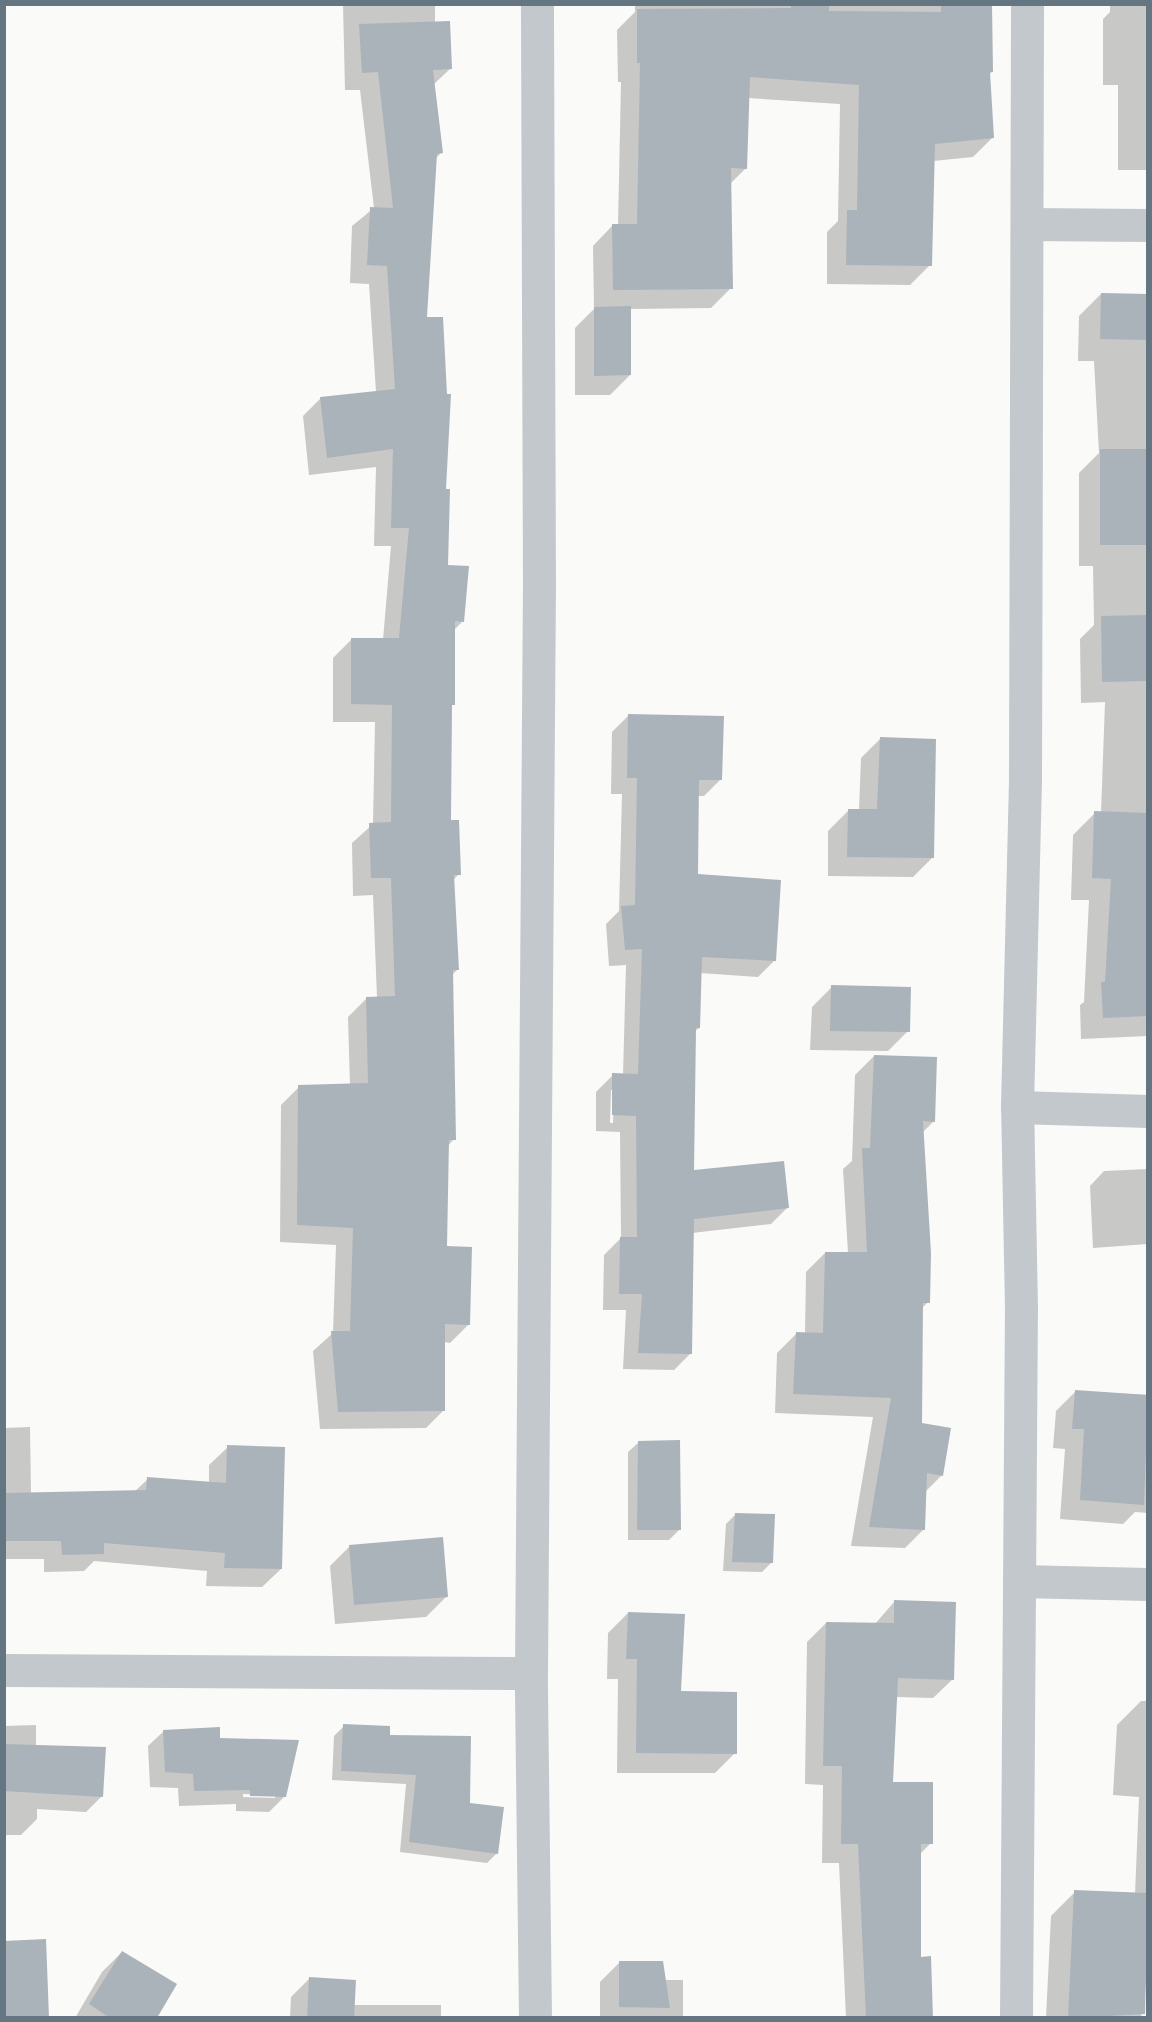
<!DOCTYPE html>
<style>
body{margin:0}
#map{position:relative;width:1152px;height:2022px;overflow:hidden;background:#fafaf8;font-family:"Golos Text",sans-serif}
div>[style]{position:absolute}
.shadow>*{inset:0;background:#0003}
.building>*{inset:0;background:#aab3b9}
.street>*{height:33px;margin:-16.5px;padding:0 16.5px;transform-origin:16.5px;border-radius:16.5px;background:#c3c8cc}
span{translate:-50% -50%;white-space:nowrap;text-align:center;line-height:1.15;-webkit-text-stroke:6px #fff;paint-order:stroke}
.frame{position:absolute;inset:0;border:6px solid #657683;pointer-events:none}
</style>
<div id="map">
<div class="shadow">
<i style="clip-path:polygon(343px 4px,435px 4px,435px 23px,451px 68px,433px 85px,441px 153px,436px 158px,426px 319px,444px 490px,446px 566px,463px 621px,454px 630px,454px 704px,450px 707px,450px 821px,459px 874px,453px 880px,458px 969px,451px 976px,454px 1139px,447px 1147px,446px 1247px,469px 1324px,450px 1343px,444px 1342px,444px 1410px,426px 1428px,320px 1429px,313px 1351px,333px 1333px,336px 1245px,280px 1242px,281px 1105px,299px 1087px,350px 1085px,348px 1017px,366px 999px,377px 998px,373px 895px,353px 896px,352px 843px,373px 824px,375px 722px,333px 722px,333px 658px,351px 640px,383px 640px,391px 546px,374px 546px,376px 467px,309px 475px,303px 416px,321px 398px,376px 392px,369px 284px,350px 283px,352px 226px,374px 208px,360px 90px,345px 90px)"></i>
<i style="clip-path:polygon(635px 4px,991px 4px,992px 72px,988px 75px,993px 137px,973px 157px,933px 161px,930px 265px,910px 285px,827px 284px,827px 232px,838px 221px,840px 104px,748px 98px,746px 168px,730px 184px,731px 288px,711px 308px,629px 309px,630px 375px,610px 395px,575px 395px,575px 328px,594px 309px,593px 246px,612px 226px,618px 226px,621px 82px,618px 82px,617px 30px,635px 12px)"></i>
<i style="clip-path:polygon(1110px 4px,1148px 4px,1148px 170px,1118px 170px,1118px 85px,1103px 85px,1103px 19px,1110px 12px)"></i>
<i style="clip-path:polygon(1101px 294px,1148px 295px,1148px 1036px,1081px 1039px,1080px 1005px,1084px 1002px,1089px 900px,1071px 900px,1073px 835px,1095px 813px,1101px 813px,1105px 702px,1081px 703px,1080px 639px,1094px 625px,1093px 566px,1079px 566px,1079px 473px,1099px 453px,1094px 361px,1078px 361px,1079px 316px)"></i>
<i style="clip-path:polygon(evenodd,629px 715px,720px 780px,704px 796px,697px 796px,697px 875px,775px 960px,758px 977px,700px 973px,699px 1028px,694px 1032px,693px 1172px,787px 1208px,771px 1224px,692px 1233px,691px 1353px,674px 1370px,623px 1369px,626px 1310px,603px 1310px,604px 1255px,621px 1238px,620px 1132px,596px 1131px,596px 1092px,613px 1075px,623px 1075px,626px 965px,609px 966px,606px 924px,619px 911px,622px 794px,611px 794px,612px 732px,629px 715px,611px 1090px,614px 1090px,613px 1123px,610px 1123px,611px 1090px)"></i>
<i style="clip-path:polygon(881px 738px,933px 857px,913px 877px,828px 876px,828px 831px,848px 811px,859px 811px,861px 758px)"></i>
<i style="clip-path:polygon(832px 987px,908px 1031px,888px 1051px,810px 1050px,812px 1007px)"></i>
<i style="clip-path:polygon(874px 1056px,934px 1121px,922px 1133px,928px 1302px,922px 1308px,921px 1424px,942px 1475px,925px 1492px,924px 1529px,905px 1548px,851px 1546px,873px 1417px,775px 1413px,777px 1353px,796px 1334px,805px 1334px,806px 1272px,825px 1253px,848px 1253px,843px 1169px,852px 1161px,855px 1075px)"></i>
<i style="clip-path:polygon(1148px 1169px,1148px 1244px,1093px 1248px,1090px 1186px,1104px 1171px)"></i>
<i style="clip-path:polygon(1076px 1391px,1148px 1395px,1148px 1513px,1135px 1512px,1123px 1524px,1060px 1519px,1065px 1449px,1053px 1448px,1056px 1411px)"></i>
<i style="clip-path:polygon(30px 1427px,31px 1494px,134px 1492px,148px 1479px,209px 1483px,209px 1465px,228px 1447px,281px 1569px,262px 1587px,206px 1586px,207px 1571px,94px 1561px,84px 1571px,44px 1572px,44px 1559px,4px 1559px,4px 1428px)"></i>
<i style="clip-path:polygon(638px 1443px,679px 1530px,669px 1540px,628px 1540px,628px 1452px)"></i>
<i style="clip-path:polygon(736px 1514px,772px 1562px,762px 1572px,723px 1571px,726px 1524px)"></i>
<i style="clip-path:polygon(350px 1546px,446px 1597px,426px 1617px,335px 1624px,330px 1566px)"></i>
<i style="clip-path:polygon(894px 1602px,953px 1679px,933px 1698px,896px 1697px,892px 1783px,931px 1843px,919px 1855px,919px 1958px,930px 2018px,846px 2018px,839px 1863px,822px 1863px,823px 1785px,805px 1784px,807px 1642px,826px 1623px,875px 1624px)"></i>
<i style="clip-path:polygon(628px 1613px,680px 1692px,735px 1753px,715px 1773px,617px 1773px,618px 1679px,607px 1679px,608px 1633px)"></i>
<i style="clip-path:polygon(1141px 1701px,1148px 1701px,1148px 1960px,1143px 2013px,1139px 2018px,1046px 2018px,1051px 1916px,1075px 1892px,1135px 1894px,1139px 1797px,1113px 1795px,1117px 1725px)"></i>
<i style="clip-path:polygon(36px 1725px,36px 1746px,102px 1796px,86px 1812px,37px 1809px,37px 1819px,21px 1835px,4px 1835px,4px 1726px)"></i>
<i style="clip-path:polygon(344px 1726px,388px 1737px,469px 1804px,497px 1853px,487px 1863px,400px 1852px,406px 1784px,332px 1780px,334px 1736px)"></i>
<i style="clip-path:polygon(evenodd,164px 1731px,219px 1739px,285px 1796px,269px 1812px,236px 1811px,236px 1804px,179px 1806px,178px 1788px,150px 1787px,148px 1746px,164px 1731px,243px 1794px,275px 1795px,275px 1798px,243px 1797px,243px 1794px)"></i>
<i style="clip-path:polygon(122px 1952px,155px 2018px,75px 2018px,102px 1972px)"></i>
<i style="clip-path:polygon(619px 1963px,664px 1980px,683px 1980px,683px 2018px,600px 2018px,600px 1982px)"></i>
<i style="clip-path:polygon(309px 1979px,353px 2005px,441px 2005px,441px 2018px,290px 2018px,291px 1997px)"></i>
</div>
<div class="building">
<i style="clip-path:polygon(791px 4px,829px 4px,829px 11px,941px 12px,941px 4px,992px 4px,993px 72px,990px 72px,994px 138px,935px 144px,932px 266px,846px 265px,847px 210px,857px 210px,859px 85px,750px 77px,747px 169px,731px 168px,733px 289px,613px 290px,612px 224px,637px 224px,640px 63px,637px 63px,637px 9px,791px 8px)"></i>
<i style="clip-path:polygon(450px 21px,452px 69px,433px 70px,443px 153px,437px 154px,427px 317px,443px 317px,447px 394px,451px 394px,446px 489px,450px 489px,448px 565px,469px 566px,464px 622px,455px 621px,455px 705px,452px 705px,451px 820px,459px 820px,461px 875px,454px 875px,459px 970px,453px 970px,456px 1140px,449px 1140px,447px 1246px,472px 1247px,470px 1325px,445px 1324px,445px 1411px,338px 1412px,331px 1331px,350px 1331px,353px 1228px,297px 1225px,298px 1085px,368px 1083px,366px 997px,395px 996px,391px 878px,371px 878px,369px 823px,391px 822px,392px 705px,351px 704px,351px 638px,399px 638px,409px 528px,391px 528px,393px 449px,327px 458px,320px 397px,395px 389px,387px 266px,367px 265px,370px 207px,393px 208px,378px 72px,362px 73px,359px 24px)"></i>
<i style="clip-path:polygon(1101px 293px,1148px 294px,1148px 340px,1100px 339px)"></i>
<i style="clip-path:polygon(631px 306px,631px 375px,594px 376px,594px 307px)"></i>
<i style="clip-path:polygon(1100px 449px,1148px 449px,1148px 545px,1100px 545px)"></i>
<i style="clip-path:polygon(1148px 615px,1148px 681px,1102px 682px,1101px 616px)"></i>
<i style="clip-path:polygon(628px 714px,724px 716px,722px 780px,699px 780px,698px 874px,781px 880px,776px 961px,702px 957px,700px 1028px,696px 1028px,694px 1170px,784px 1161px,789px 1208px,694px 1219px,692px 1354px,638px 1353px,642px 1294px,619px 1294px,620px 1237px,637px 1237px,636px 1116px,612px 1115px,612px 1073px,638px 1074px,642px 949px,625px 950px,621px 906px,635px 905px,637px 778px,627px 778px)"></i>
<i style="clip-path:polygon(880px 737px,936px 739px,934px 858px,847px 857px,848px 809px,877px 809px)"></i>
<i style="clip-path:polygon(1094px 811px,1148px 813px,1148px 1016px,1103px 1018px,1101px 982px,1105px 982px,1111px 879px,1092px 878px)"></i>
<i style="clip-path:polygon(831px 985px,911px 987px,910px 1032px,830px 1031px)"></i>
<i style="clip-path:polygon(874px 1055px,937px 1057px,935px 1122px,923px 1121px,931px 1253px,930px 1303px,923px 1303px,922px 1423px,951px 1428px,943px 1476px,927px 1473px,925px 1530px,869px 1527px,891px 1398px,793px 1394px,796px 1332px,823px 1333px,825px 1252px,867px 1252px,862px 1148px,870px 1148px)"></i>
<i style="clip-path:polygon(1075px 1390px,1148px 1395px,1144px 1505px,1080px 1500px,1084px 1429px,1072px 1429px)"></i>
<i style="clip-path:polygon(680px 1440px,681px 1530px,637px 1530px,638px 1441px)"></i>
<i style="clip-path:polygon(227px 1445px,285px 1447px,282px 1569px,224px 1568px,225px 1553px,104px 1543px,104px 1554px,62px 1555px,61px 1541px,4px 1541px,4px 1493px,146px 1490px,147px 1477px,226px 1483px)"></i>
<i style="clip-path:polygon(735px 1513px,775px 1514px,773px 1563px,732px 1562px)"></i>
<i style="clip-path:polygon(443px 1537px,448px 1597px,354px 1605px,349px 1545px)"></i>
<i style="clip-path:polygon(894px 1600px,956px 1602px,954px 1680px,898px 1678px,893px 1782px,933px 1782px,933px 1844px,921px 1844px,921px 1957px,931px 1956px,933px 2018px,866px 2018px,858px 1844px,841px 1844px,842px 1766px,823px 1766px,826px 1622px,894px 1623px)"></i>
<i style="clip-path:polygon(628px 1612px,685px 1614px,681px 1691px,737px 1692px,737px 1754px,636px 1753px,637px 1659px,626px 1659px)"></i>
<i style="clip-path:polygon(343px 1724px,390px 1726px,390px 1735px,471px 1736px,470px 1803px,504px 1807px,498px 1854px,409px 1842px,416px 1775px,341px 1771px)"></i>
<i style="clip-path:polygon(220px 1727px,220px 1738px,299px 1740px,286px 1797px,250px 1796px,250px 1790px,194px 1791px,193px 1774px,165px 1772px,163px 1730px)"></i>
<i style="clip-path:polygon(4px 1744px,106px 1747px,103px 1797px,4px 1791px)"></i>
<i style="clip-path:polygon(1074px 1890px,1148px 1893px,1145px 2014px,1068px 2018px)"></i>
<i style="clip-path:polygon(46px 1939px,49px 2018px,4px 2018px,4px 1941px)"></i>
<i style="clip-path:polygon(122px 1951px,177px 1984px,157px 2018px,110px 2018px,89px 2004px)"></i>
<i style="clip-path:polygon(619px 1961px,663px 1961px,670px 2008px,619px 2007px)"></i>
<i style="clip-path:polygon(309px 1977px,356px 1980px,354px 2018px,307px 2018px)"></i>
</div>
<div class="street">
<i style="left:1027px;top:224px;width:121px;rotate:0.5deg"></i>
<i style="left:1017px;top:1107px;width:131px;rotate:1.7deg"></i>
<i style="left:1019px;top:1581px;width:129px;rotate:1.3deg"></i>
<i style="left:4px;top:1670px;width:527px;rotate:0.33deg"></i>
<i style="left:535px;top:2018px;width:345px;rotate:-90.7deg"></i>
<i style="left:531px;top:1673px;width:1083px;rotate:-89.58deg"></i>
<i style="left:539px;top:590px;width:586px;rotate:-90.2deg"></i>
<i style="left:1016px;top:2018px;width:709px;rotate:-89.6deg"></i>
<i style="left:1021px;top:1309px;width:202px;rotate:-91.1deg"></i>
<i style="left:1017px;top:1107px;width:328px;rotate:-88.6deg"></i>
<i style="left:1025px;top:779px;width:775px;rotate:-89.85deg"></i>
</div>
<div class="frame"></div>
</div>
